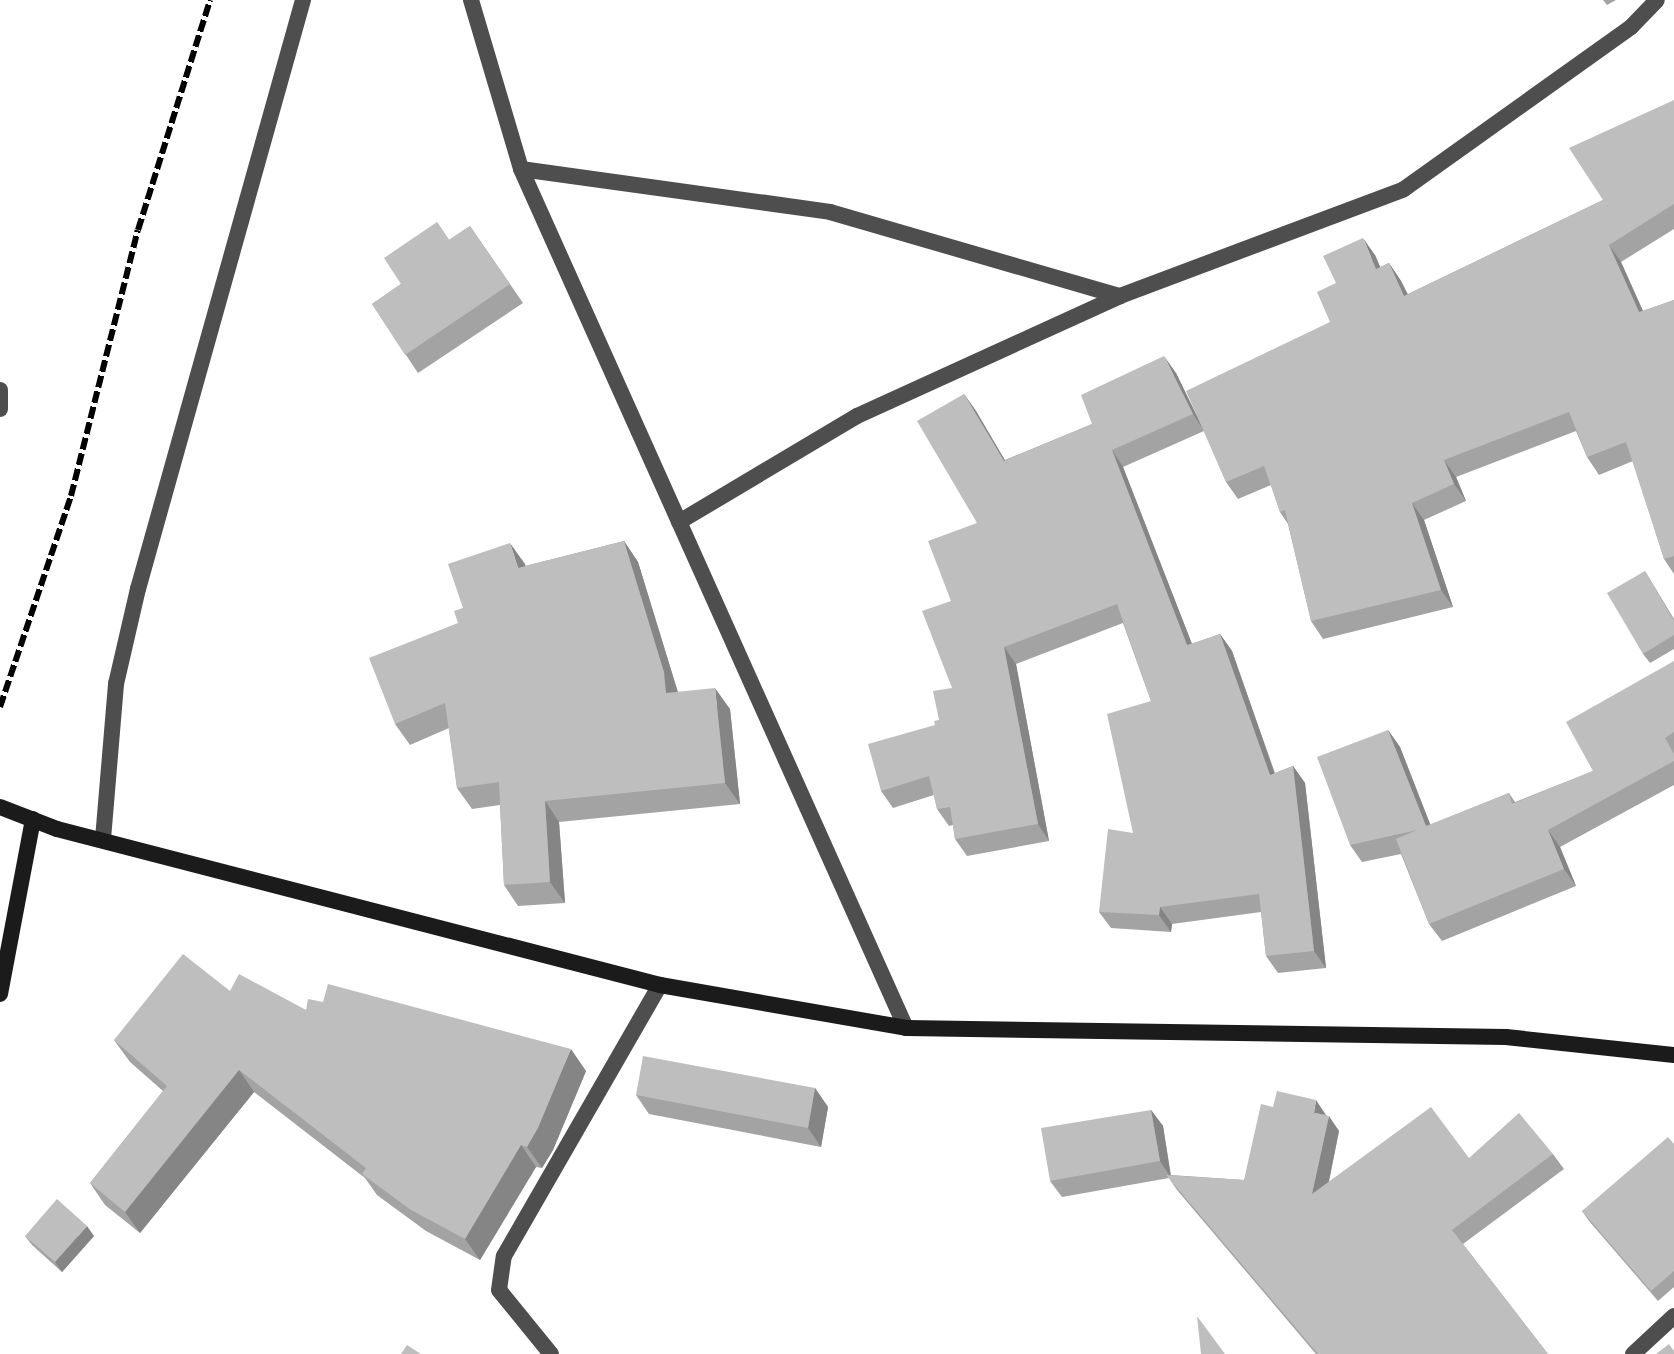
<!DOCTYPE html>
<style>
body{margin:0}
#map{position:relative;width:1674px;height:1354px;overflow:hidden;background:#fff;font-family:"PT Sans Narrow",sans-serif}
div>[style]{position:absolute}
.street>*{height:16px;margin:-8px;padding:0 8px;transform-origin:8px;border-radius:8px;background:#4e4e4e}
.secondary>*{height:16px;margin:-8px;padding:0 8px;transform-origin:8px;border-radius:8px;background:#1b1b1b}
.rail>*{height:6px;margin-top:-3px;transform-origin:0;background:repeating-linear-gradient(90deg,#000 0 12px,transparent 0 16px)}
.wall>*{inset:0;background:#a3a3a3}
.shaded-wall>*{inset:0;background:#858585}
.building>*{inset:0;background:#bebebe}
span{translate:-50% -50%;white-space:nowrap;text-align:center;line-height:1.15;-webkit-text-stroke:8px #fff;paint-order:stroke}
</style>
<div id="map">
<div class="street">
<i style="left:471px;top:0;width:176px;rotate:73.5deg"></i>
<i style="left:521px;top:169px;width:941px;rotate:65.86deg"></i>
<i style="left:521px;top:169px;width:312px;rotate:7.9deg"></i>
<i style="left:830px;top:212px;width:302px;rotate:16.2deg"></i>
<i style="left:0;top:390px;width:19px;rotate:90deg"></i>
<i style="left:679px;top:522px;width:207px;rotate:-30.8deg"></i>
<i style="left:857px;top:416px;width:289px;rotate:-24.5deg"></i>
<i style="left:1120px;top:296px;width:303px;rotate:-20.6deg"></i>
<i style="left:1404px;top:189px;width:279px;rotate:-35.5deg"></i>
<i style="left:1631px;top:27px;width:37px;rotate:-46deg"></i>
<i style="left:103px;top:839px;width:156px;rotate:-85.2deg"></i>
<i style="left:116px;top:684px;width:98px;rotate:-77deg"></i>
<i style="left:138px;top:589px;width:612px;rotate:-74.35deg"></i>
<i style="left:551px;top:1354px;width:82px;rotate:-129.1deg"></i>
<i style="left:499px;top:1290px;width:34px;rotate:-82deg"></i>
<i style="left:504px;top:1256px;width:313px;rotate:-60.1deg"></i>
<i style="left:1633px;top:1354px;width:56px;rotate:-42.8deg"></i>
</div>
<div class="secondary">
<i style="left:0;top:807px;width:61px;rotate:21.1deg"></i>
<i style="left:57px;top:829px;width:623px;rotate:14.5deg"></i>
<i style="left:660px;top:985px;width:250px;rotate:9.9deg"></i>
<i style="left:906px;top:1028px;width:600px;rotate:0.86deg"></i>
<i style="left:1506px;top:1037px;width:169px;rotate:6.1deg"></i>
<i style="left:0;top:994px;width:178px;rotate:-79.3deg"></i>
</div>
<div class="rail">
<i style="left:0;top:707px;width:223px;rotate:-71.4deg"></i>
<i style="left:71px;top:496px;width:274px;rotate:-75.9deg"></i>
<i style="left:138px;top:230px;width:241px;rotate:-72.6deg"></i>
</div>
<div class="wall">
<i style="clip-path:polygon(1603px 0,1616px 0,1607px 5px)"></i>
<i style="clip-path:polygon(1674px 100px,1674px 229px,1621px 262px,1643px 311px,1674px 300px,1674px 574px,1664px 559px,1633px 461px,1599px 475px,1587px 457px,1576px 431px,1456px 477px,1466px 501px,1424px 520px,1453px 607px,1323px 639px,1311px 621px,1288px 524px,1280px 512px,1271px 485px,1238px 499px,1226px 482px,1204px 431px,1123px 467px,1192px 644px,1220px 634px,1232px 651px,1275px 773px,1293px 766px,1305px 783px,1326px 968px,1278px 973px,1266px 956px,1261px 912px,1172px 924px,1171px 932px,1111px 928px,1099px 912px,1133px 833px,1151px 701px,1123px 623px,1016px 664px,1049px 841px,967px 856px,955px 839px,953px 825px,949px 826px,937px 809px,934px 795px,893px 808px,881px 791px,939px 720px,952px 688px,951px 601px,977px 523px,964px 394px,976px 411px,1005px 460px,1092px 424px,1176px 373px,1197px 416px,1330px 322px,1336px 283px,1375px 255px,1380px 267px,1389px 263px,1401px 281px,1408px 294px,1603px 200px)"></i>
<i style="clip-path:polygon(437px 222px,449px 240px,470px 226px,523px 303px,418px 373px,372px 304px,401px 284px)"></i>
<i style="clip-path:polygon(624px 541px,638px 562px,678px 692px,730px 709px,740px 804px,559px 822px,565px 903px,518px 906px,504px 885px,500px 805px,472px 809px,457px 788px,449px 728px,410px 745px,395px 724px,458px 623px,463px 608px,525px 564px,525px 566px)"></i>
<i style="clip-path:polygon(1645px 571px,1674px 619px,1674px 649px,1650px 663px,1643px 654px)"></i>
<i style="clip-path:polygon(1674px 661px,1674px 785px,1560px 847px,1576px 886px,1442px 941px,1429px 924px,1401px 854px,1362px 862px,1350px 845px,1388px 730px,1400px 747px,1430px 825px,1509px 793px,1515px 802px,1593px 771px)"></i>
<i style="clip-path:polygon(230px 991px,306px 1010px,586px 1071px,553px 1150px,542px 1168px,536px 1167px,480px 1260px,426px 1231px,377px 1195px,365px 1178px,254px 1092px,140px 1233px,105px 1205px,90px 1183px,163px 1091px,130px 1062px,114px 1040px)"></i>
<i style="clip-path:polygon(815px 1088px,828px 1107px,821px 1147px,649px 1114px,636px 1095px)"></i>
<i style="clip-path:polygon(1273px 1107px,1326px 1115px,1339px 1131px,1329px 1182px,1469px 1158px,1553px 1154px,1564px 1169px,1463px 1244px,1548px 1354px,1316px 1354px,1177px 1190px,1169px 1178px,1062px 1197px,1050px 1181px,1151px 1110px,1163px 1126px,1171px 1175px,1244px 1180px)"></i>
<i style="clip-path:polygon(1674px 1144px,1674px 1287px,1658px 1301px,1589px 1221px,1582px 1211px)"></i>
<i style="clip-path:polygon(25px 1236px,94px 1236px,62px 1272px,32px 1245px)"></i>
</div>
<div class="shaded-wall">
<i style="clip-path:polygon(1363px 238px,1375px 255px,1389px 287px,1376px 269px)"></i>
<i style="clip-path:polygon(1609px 245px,1621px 262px,1651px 329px,1639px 312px)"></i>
<i style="clip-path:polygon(1389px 263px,1401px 281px,1416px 313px,1404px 296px)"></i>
<i style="clip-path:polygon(1164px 356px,1176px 373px,1204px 431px,1193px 414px)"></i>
<i style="clip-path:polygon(964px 394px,976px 411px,1015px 478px,1004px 461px)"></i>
<i style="clip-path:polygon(1112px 450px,1123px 467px,1199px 662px,1187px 645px)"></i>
<i style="clip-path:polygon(1444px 460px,1456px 477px,1466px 501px,1454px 484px)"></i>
<i style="clip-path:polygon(1412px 503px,1424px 520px,1453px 607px,1441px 590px)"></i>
<i style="clip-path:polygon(624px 541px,638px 562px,678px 693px,666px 693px)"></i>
<i style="clip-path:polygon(510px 543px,525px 564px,533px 589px,518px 568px)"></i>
<i style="clip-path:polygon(1220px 634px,1232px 651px,1281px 792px,1270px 775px)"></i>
<i style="clip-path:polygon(1004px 647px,1016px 664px,1049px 841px,1038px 824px)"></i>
<i style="clip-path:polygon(715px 688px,730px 709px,740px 804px,725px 783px)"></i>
<i style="clip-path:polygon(1388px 730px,1400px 747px,1438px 844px,1426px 826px)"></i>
<i style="clip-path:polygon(1293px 766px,1305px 783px,1326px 968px,1314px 951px)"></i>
<i style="clip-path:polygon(545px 801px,559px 822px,565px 903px,550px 882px)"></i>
<i style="clip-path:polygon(1548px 830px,1560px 847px,1576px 886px,1564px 869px)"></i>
<i style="clip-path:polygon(1160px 907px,1172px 924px,1171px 932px,1159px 915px)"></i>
<i style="clip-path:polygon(571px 1049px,586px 1071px,553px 1150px,542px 1168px,527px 1147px)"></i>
<i style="clip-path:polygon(239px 1070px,254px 1092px,140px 1233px,125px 1212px)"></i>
<i style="clip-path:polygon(815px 1088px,828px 1107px,821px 1147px,808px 1128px)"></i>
<i style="clip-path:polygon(1316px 1100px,1326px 1115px,1314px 1113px)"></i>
<i style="clip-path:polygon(1151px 1110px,1163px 1126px,1171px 1178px,1160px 1161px)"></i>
<i style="clip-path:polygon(1329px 1116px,1339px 1131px,1323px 1209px,1312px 1194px)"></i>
<i style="clip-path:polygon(521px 1145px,536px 1167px,480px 1260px,465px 1239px)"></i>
<i style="clip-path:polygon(87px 1226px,94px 1236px,62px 1272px,55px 1262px)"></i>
</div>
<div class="building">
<i style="clip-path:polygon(1674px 100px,1674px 204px,1609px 245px,1639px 312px,1674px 300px,1674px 556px,1664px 559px,1626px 442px,1587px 457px,1569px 412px,1444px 460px,1454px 484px,1412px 503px,1441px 590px,1311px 621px,1285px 510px,1280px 512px,1264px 466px,1226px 482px,1186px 391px,1330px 322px,1317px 292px,1336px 283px,1323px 256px,1363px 238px,1376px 269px,1389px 263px,1404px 296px,1603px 200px,1569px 148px)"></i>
<i style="clip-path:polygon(437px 222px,449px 240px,470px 226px,510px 284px,405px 355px,372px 304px,401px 284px,384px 258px)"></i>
<i style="clip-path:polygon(1164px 356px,1193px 414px,1112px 450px,1187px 645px,1220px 634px,1270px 775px,1293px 766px,1314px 951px,1266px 956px,1259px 894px,1160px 907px,1159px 915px,1099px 912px,1108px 829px,1133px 833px,1107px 714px,1151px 701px,1117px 604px,1004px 647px,1038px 824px,955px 839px,950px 807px,937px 809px,929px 776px,881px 791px,868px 744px,935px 725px,934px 721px,939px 720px,933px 691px,952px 688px,922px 611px,951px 601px,928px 541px,977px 523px,917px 421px,964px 394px,1004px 461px,1092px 424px,1081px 395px)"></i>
<i style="clip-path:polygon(624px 541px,664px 672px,666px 693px,715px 688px,725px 783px,545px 801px,550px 882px,504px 885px,499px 782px,457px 788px,445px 703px,395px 724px,369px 658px,458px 623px,454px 611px,463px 608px,448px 564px,510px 543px,518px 568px)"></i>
<i style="clip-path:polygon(1645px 571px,1674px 621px,1674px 635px,1643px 654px,1607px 593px)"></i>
<i style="clip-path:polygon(1674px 661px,1674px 732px,1665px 738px,1674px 754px,1674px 761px,1548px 830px,1564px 869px,1429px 924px,1396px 839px,1417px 830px,1350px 845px,1317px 757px,1388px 730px,1426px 826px,1509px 793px,1512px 804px,1593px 771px,1566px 722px)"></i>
<i style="clip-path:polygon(183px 954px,230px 991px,239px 974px,306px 1010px,308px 999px,323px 1002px,328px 984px,571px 1049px,538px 1128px,527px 1147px,521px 1145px,465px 1239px,411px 1210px,362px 1174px,366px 1168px,239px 1070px,125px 1212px,90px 1183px,167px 1086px,114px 1040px)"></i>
<i style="clip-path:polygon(643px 1056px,815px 1088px,808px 1128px,636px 1095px)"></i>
<i style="clip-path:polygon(1277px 1091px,1316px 1100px,1314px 1113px,1329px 1116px,1312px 1194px,1431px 1107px,1469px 1158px,1519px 1113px,1553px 1154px,1452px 1230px,1548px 1354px,1318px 1354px,1166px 1175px,1244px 1180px,1261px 1104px,1273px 1107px)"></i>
<i style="clip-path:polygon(1151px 1110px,1160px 1161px,1050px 1181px,1041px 1128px)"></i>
<i style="clip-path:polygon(1668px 1137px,1674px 1144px,1674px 1271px,1651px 1291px,1582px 1211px)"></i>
<i style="clip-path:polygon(57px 1199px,87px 1226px,55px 1262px,25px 1236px)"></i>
<i style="clip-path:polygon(1197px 1316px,1225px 1354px,1201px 1354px)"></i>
<i style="clip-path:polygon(1669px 1344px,1674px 1351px,1674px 1354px,1656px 1354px)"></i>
<i style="clip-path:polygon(407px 1345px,421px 1354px,401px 1354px)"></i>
</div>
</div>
